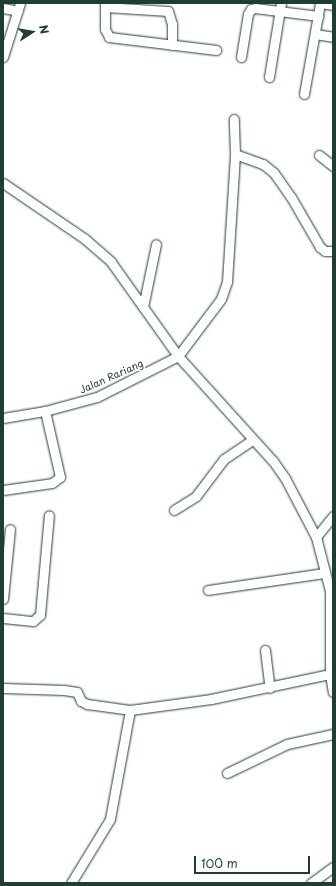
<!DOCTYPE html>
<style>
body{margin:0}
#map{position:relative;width:336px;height:886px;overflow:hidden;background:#fff;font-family:"Playpen Sans",sans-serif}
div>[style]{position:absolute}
.roads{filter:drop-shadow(0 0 1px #1f3d34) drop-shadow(0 0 1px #1f3d34)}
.minor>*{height:9px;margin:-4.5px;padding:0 4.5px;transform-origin:4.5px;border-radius:4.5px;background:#fff}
span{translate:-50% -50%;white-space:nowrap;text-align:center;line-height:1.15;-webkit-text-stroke:3.5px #fff;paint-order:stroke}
.street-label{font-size:10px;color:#1f3d34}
.frame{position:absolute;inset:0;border:4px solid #1f3d34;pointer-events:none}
.north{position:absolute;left:12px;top:12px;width:40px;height:40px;-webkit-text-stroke:3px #fff;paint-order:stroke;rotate:78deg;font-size:11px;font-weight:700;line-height:16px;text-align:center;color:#1f3d34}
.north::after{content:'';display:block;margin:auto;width:14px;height:18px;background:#1f3d34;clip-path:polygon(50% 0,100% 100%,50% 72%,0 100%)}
.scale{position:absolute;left:194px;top:856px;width:116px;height:18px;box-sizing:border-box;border:2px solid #1f3d34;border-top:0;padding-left:5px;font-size:12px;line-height:14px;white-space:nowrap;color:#1f3d34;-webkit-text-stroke:3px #fff;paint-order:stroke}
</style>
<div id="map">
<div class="roads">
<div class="minor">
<i style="left:105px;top:3px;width:26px;rotate:90deg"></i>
<i style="left:105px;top:29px;width:9px;rotate:63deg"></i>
<i style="left:109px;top:37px;width:108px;rotate:6.9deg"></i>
<i style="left:320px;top:3px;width:13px;rotate:9deg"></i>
<i style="left:105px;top:7px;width:63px;rotate:3.6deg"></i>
<i style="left:168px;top:11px;width:14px;rotate:73deg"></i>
<i style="left:172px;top:24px;width:21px;rotate:90deg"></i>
<i style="left:3px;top:8px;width:15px;rotate:11deg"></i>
<i style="left:315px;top:34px;width:18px;rotate:9deg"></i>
<i style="left:3px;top:57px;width:57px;rotate:-72.5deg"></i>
<i style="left:241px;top:57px;width:44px;rotate:-80.8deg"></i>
<i style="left:248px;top:14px;width:6px;rotate:-59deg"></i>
<i style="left:251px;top:9px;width:4px;rotate:-14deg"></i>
<i style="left:255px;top:8px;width:64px;rotate:7.2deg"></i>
<i style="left:269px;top:77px;width:75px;rotate:-80.8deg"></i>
<i style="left:304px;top:94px;width:92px;rotate:-80deg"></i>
<i style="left:235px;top:154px;width:30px;rotate:20deg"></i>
<i style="left:263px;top:164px;width:14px;rotate:39deg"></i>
<i style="left:274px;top:173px;width:29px;rotate:55deg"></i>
<i style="left:291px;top:197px;width:58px;rotate:59.9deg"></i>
<i style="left:320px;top:247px;width:6px;rotate:39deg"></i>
<i style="left:325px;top:251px;width:8px"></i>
<i style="left:319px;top:155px;width:18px;rotate:38deg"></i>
<i style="left:3px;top:183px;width:99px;rotate:34.3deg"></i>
<i style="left:85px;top:239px;width:35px;rotate:41deg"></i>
<i style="left:111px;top:262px;width:115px;rotate:54.5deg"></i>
<i style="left:178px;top:356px;width:142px;rotate:47.9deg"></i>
<i style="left:273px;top:461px;width:21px;rotate:55deg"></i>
<i style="left:285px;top:478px;width:67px;rotate:62.3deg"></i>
<i style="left:316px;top:537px;width:56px;rotate:75.5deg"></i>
<i style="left:330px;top:591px;width:83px;rotate:90deg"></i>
<i style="left:330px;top:674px;width:18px;rotate:81deg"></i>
<i style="left:143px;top:307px;width:64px;rotate:-78.3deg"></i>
<i style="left:3px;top:418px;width:43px;rotate:-9.5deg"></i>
<i style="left:45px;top:411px;width:54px;rotate:-15.1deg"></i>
<i style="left:97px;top:397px;width:91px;rotate:-26.8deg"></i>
<i style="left:178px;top:356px;width:71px;rotate:-53deg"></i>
<i style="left:221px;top:299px;width:18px;rotate:-71deg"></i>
<i style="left:227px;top:282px;width:128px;rotate:-86.4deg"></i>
<i style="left:235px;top:154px;width:35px;rotate:-92deg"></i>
<i style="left:3px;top:490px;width:49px;rotate:-8.1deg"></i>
<i style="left:52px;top:483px;width:10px;rotate:-37deg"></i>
<i style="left:60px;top:477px;width:68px;rotate:-102.8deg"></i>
<i style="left:174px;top:510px;width:26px;rotate:-32deg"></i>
<i style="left:196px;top:496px;width:46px;rotate:-52.9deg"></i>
<i style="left:224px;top:459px;width:34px;rotate:-34deg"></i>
<i style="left:316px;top:537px;width:27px;rotate:-51deg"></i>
<i style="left:208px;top:590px;width:118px;rotate:-8.3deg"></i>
<i style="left:3px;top:599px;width:70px;rotate:-84.3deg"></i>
<i style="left:3px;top:618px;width:30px;rotate:6deg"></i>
<i style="left:33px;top:621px;width:9px;rotate:-41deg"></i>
<i style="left:40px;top:615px;width:100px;rotate:-84.9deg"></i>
<i style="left:265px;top:650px;width:38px;rotate:83deg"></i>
<i style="left:3px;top:688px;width:61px;rotate:1.9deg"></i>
<i style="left:64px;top:690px;width:13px;rotate:9deg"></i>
<i style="left:77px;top:692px;width:10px;rotate:66deg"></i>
<i style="left:81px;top:701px;width:7px;rotate:27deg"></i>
<i style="left:87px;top:704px;width:43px;rotate:7.9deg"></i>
<i style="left:130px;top:710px;width:82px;rotate:-7.7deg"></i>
<i style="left:211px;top:699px;width:122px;rotate:-11.9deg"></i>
<i style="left:227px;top:773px;width:67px;rotate:-25.8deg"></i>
<i style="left:287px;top:744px;width:47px;rotate:-12.3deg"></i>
<i style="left:71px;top:883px;width:75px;rotate:-58.6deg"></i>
<i style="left:110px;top:819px;width:111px;rotate:-79.6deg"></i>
<i style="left:311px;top:883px;width:27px;rotate:-36deg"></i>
</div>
</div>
<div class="street-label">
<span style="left:111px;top:376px;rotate:-24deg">Jalan Rariang</span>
</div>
<div class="frame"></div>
<div class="north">N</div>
<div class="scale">100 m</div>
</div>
